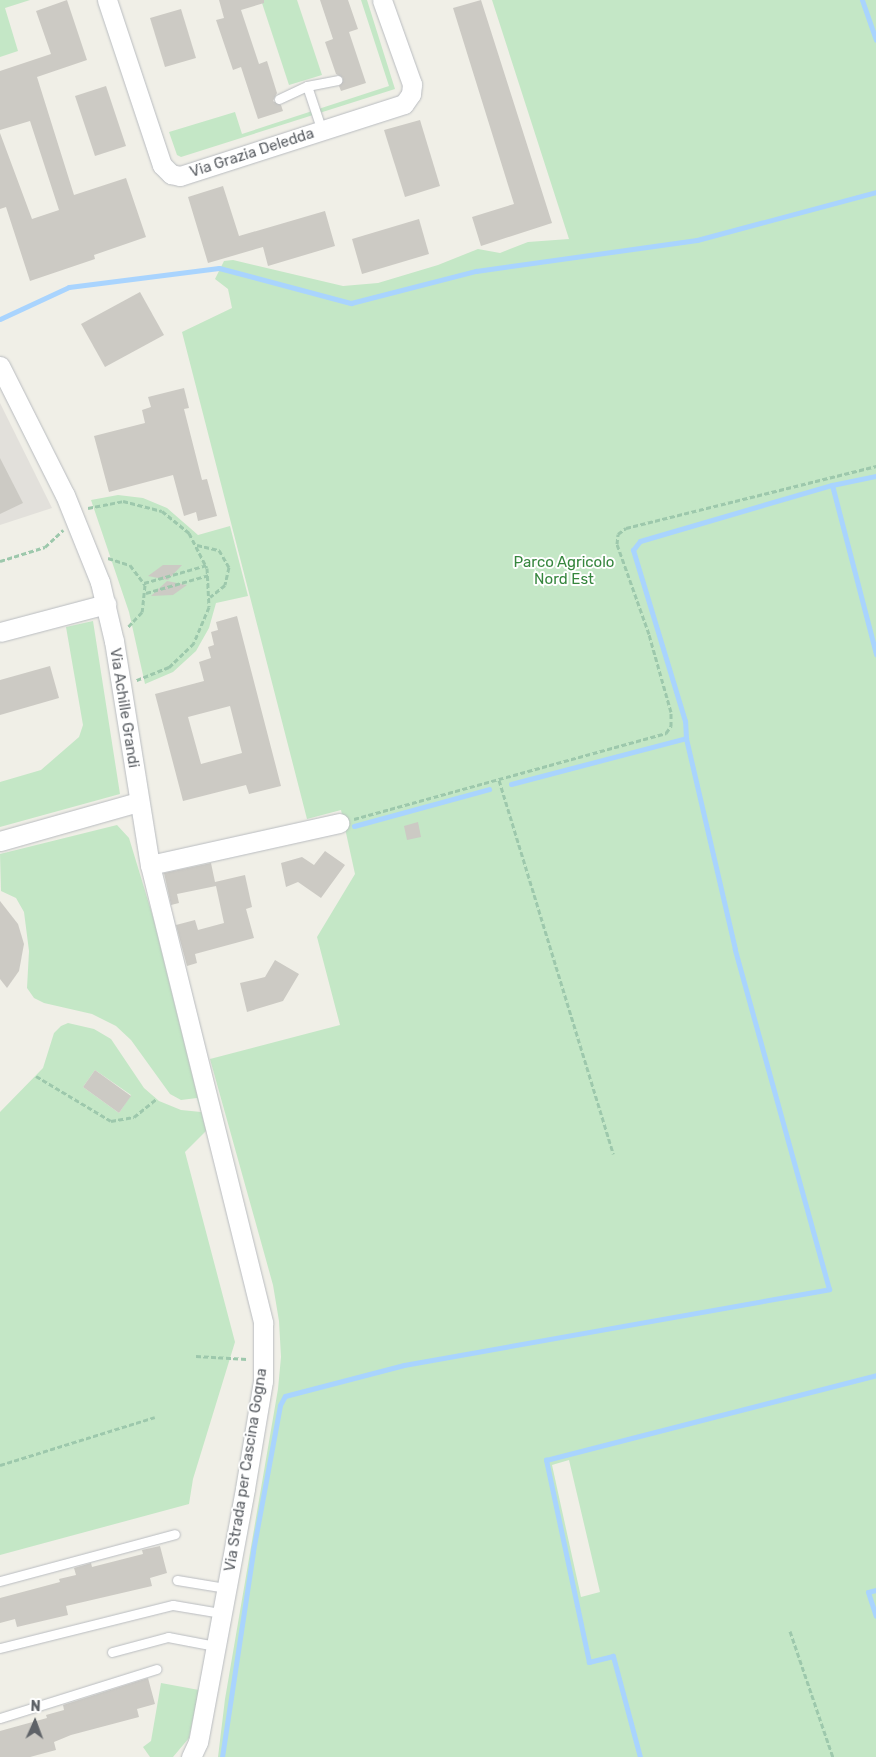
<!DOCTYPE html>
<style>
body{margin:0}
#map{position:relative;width:876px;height:1757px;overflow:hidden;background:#f0efe7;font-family:Rubik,sans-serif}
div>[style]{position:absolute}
.industrial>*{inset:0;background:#e2e0db}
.green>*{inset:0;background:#c4e7c6}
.stream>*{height:5px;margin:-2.5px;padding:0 2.5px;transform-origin:2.5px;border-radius:2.5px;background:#a9d4fe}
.building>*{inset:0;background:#cccac4}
.path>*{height:3px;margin-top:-1.5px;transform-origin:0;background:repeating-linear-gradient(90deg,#9dc8ac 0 5px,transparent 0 7.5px)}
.roads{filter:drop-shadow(0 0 1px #b9bcc0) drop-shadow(0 0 1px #b9bcc0)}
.lane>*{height:9px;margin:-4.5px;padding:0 4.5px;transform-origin:4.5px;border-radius:4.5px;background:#fff}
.street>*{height:19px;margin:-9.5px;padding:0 9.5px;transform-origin:9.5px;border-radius:9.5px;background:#fff}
span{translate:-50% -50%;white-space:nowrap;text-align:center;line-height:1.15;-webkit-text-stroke:4px #fff;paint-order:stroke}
.street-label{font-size:15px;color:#5e6267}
.park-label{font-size:15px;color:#36863e}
.north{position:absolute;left:10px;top:1697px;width:50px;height:50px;-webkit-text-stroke:4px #fff;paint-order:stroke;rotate:2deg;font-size:14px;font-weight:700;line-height:20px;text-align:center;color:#5e6267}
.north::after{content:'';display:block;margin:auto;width:18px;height:22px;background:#5e6267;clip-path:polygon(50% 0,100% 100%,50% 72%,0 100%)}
</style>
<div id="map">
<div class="industrial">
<i style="clip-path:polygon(0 403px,52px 508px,0 525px)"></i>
</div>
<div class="green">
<i style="clip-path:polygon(0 0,30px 0,5px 8px,18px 51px,0 57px)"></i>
<i style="clip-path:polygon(261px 0,297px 0,322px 75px,289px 85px)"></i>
<i style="clip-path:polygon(361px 0,367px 0,395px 89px,181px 157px,177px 155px,169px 132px,235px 112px,242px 134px,389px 86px)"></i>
<i style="clip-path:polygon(evenodd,492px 0,876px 0,876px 1757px,218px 1757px,225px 1699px,278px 1389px,281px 1357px,279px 1321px,273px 1285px,210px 1059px,340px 1025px,317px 937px,355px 874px,341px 810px,307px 819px,182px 332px,232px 308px,228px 289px,215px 279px,224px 261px,233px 260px,343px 286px,378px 283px,438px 265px,478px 249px,500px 253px,528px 242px,569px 239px,492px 0,569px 1460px,600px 1592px,581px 1597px,552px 1465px,569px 1460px)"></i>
<i style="clip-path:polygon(118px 495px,143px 498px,167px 508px,198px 535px,230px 526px,248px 596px,216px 603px,209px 628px,196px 651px,173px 672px,145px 684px,129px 612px,91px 500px)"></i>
<i style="clip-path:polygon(93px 621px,120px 794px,0 827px,0 782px,41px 770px,79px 737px,83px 725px,66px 627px)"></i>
<i style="clip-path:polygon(evenodd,117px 825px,129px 838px,153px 917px,206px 1131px,185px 1152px,235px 1342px,193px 1479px,189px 1504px,0 1555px,0 1112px,43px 1068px,54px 1033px,61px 1026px,68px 1023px,94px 1029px,111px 1039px,144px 1088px,159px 1101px,181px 1110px,201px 1112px,197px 1098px,181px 1100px,170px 1094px,131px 1040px,116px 1026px,92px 1014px,44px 1003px,34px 998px,27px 988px,29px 951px,24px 912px,16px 898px,1px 891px,0 854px,117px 825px,95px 1070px,131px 1095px,119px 1113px,83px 1087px,95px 1070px)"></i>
<i style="clip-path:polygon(161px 1683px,199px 1690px,189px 1738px,173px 1757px,150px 1757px,143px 1747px,151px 1741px)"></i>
</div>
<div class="stream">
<i style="left:862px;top:0;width:42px;rotate:70.7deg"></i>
<i style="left:0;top:319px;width:76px;rotate:-24.9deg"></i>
<i style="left:69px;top:287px;width:151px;rotate:-7.2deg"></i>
<i style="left:219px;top:268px;width:137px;rotate:14.9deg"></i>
<i style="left:351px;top:303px;width:129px;rotate:-14.4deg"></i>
<i style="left:476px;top:271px;width:223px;rotate:-8deg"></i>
<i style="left:697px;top:240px;width:185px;rotate:-15deg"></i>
<i style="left:832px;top:485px;width:175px;rotate:75.4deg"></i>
<i style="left:511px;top:784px;width:181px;rotate:-14.7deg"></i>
<i style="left:354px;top:826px;width:140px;rotate:-15.3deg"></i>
<i style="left:876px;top:1590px;width:8px;rotate:166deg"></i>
<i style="left:868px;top:1592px;width:25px;rotate:72deg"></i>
<i style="left:222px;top:1757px;width:208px;rotate:-81.4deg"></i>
<i style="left:253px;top:1551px;width:148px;rotate:-79.5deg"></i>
<i style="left:280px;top:1405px;width:10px;rotate:-61deg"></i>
<i style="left:285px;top:1396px;width:123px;rotate:-14.6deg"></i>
<i style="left:404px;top:1365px;width:432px;rotate:-10.1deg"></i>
<i style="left:829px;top:1289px;width:353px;rotate:-105.5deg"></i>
<i style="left:735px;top:949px;width:217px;rotate:-103.1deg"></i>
<i style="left:686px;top:738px;width:17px;rotate:-93deg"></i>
<i style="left:685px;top:721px;width:179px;rotate:-106.9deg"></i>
<i style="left:633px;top:550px;width:11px;rotate:-52deg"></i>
<i style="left:640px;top:541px;width:200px;rotate:-16.3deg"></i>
<i style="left:832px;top:485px;width:45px;rotate:-11.6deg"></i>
<i style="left:640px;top:1757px;width:105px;rotate:-105deg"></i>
<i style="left:613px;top:1656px;width:25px;rotate:166deg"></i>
<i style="left:589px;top:1662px;width:207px;rotate:-102deg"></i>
<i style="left:546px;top:1460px;width:341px;rotate:-14.4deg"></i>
</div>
<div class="building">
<i style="clip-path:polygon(67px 0,87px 60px,37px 77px,74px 195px,126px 178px,146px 237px,94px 255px,95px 259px,30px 281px,6px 207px,0 209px,0 133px,32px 219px,59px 210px,30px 121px,0 130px,0 71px,51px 54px,36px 11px)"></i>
<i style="clip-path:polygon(219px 0,264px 0,264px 3px,241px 10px,259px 64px,267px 61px,277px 93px,273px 101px,281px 105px,283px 111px,258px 119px,241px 67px,233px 70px,216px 20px,224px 18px)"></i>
<i style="clip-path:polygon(320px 0,348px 0,358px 29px,349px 32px,366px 83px,341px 91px,339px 86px,343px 78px,336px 74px,325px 42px,333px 39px)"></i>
<i style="clip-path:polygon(481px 0,552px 223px,481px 246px,472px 217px,514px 204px,453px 8px)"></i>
<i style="clip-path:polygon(181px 9px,196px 58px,165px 67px,150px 18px)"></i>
<i style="clip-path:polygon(106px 86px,126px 146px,95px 156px,75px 96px)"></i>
<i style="clip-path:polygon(420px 120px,440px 186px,405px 197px,384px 130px)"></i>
<i style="clip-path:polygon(223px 186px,239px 236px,325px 211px,335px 246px,268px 266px,263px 247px,208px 263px,188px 197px)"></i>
<i style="clip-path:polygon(419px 219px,429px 254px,362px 274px,352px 239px)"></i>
<i style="clip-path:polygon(140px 292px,164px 335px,105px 367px,81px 324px)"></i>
<i style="clip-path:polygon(184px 388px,189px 408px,184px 409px,202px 480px,207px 479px,217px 516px,198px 521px,196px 512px,184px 516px,173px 475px,109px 492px,94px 436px,145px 423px,142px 410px,151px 407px,148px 397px)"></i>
<i style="clip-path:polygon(0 458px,23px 503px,0 514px)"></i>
<i style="clip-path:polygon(163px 565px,182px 565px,168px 580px,148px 576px)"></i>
<i style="clip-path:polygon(167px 581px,187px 585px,173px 595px,151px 596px)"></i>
<i style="clip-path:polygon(evenodd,237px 616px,281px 786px,249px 794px,246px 785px,183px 801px,155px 694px,204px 681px,199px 662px,211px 658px,208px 647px,214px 645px,211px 632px,218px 630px,216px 622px,237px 616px,230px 706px,242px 753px,201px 764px,188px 717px,230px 706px)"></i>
<i style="clip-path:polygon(50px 666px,59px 698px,0 715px,0 680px)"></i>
<i style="clip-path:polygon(418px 822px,421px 837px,407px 840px,404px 826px)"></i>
<i style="clip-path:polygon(325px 851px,345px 865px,321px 898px,298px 882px,286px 887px,281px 863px,302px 857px,314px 865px)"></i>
<i style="clip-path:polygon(211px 863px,215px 882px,245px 875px,252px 907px,246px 909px,254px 938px,195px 954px,197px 963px,187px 966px,176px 925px,195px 920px,198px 930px,224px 923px,216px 886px,177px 894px,179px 903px,171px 905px,164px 873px)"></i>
<i style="clip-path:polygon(0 901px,18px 924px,24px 944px,19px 971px,7px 988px,0 979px)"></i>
<i style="clip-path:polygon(275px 960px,299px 974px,283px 1001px,247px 1012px,240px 983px,265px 977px)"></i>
<i style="clip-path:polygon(95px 1070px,131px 1096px,119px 1113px,83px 1087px)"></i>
<i style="clip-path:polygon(160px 1546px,167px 1573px,150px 1578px,152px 1586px,66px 1606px,68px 1615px,17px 1627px,15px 1619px,0 1623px,0 1598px,60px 1582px,59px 1579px,76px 1575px,74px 1568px,91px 1563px,92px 1567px,143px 1554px,142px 1550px)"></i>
<i style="clip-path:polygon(148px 1678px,155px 1704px,137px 1709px,139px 1717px,71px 1735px,54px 1742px,56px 1750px,30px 1757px,0 1757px,0 1731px,47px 1718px,46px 1715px,64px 1710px,63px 1705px)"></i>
</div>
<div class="path">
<i style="left:88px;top:508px;width:36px;rotate:-11deg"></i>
<i style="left:123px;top:501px;width:40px;rotate:14.4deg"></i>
<i style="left:162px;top:511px;width:35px;rotate:39deg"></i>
<i style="left:189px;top:533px;width:39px;rotate:63deg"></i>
<i style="left:207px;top:568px;width:39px;rotate:87deg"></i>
<i style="left:209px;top:607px;width:39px;rotate:113deg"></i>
<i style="left:194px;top:643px;width:35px;rotate:136deg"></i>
<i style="left:169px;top:667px;width:35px;rotate:158deg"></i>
<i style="left:197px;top:545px;width:23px;rotate:13deg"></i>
<i style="left:219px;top:550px;width:20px;rotate:60deg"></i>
<i style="left:229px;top:567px;width:18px;rotate:103deg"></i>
<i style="left:225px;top:585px;width:19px;rotate:141deg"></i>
<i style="left:108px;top:558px;width:23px;rotate:18deg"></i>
<i style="left:130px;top:565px;width:25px;rotate:53deg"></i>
<i style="left:145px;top:585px;width:27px;rotate:96deg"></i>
<i style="left:142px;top:612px;width:22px;rotate:133deg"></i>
<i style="left:0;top:561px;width:47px;rotate:-17.3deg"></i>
<i style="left:45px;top:547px;width:25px;rotate:-43deg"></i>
<i style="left:144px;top:583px;width:66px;rotate:-15.9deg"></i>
<i style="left:146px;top:593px;width:66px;rotate:-15.9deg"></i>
<i style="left:499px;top:780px;width:391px;rotate:73deg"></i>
<i style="left:354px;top:819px;width:324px;rotate:-15.4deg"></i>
<i style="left:666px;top:733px;width:9px;rotate:-54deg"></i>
<i style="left:671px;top:726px;width:14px;rotate:-90deg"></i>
<i style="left:671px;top:712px;width:81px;rotate:-105.8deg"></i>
<i style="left:649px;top:634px;width:96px;rotate:-109.6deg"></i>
<i style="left:617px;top:544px;width:10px;rotate:-84deg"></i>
<i style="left:618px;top:534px;width:10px;rotate:-37deg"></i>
<i style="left:626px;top:528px;width:258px;rotate:-13.9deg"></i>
<i style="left:36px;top:1076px;width:87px;rotate:31deg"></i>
<i style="left:111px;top:1121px;width:23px;rotate:-10deg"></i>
<i style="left:134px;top:1117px;width:28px;rotate:-39deg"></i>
<i style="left:196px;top:1356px;width:51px;rotate:3.4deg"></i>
<i style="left:0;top:1465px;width:162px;rotate:-17.2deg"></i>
<i style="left:790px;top:1631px;width:133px;rotate:71.2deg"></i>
</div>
<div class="roads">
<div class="lane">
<i style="left:307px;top:86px;width:47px;rotate:71.6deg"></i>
<i style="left:279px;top:99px;width:31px;rotate:-25deg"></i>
<i style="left:307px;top:86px;width:31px;rotate:-11deg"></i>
<i style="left:177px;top:1580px;width:50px;rotate:9.3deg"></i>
<i style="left:0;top:1581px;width:181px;rotate:-15deg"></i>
<i style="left:0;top:1648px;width:178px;rotate:-14deg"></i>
<i style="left:173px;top:1605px;width:49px;rotate:9.5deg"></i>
<i style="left:112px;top:1652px;width:58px;rotate:-15deg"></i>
<i style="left:168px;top:1637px;width:48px;rotate:10.8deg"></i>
<i style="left:0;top:1718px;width:164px;rotate:-17.4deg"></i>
</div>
<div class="street">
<i style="left:107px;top:0;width:174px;rotate:71.6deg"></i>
<i style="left:162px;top:165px;width:13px;rotate:45deg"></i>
<i style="left:171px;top:174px;width:9px;rotate:13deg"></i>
<i style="left:180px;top:176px;width:235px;rotate:-17.8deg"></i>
<i style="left:404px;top:104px;width:12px;rotate:-55deg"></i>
<i style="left:411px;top:94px;width:10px;rotate:-84deg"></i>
<i style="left:412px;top:84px;width:89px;rotate:-109.7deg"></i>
<i style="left:0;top:366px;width:144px;rotate:63.3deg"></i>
<i style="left:65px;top:495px;width:94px;rotate:68.1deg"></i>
<i style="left:100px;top:582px;width:61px;rotate:76.7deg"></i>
<i style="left:114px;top:641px;width:227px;rotate:80.9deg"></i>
<i style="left:150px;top:865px;width:472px;rotate:76.1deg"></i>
<i style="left:263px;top:1323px;width:58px;rotate:90deg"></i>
<i style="left:263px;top:1381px;width:109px;rotate:99.5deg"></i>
<i style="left:245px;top:1489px;width:257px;rotate:100.5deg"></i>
<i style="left:198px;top:1742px;width:17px;rotate:115deg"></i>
<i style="left:0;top:632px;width:110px;rotate:-14.8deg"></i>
<i style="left:0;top:841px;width:143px;rotate:-15.8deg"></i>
<i style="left:150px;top:865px;width:194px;rotate:-12.5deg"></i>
</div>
</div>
<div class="street-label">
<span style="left:252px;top:153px;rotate:-18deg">Via Grazia Deledda</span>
<span style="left:124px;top:708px;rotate:81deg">Via Achille Grandi</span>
<span style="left:246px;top:1470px;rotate:-81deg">Via Strada per Cascina Gogna</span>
</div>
<div class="park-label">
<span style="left:564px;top:571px">Parco Agricolo<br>Nord Est</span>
</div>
<div class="north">N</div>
</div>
